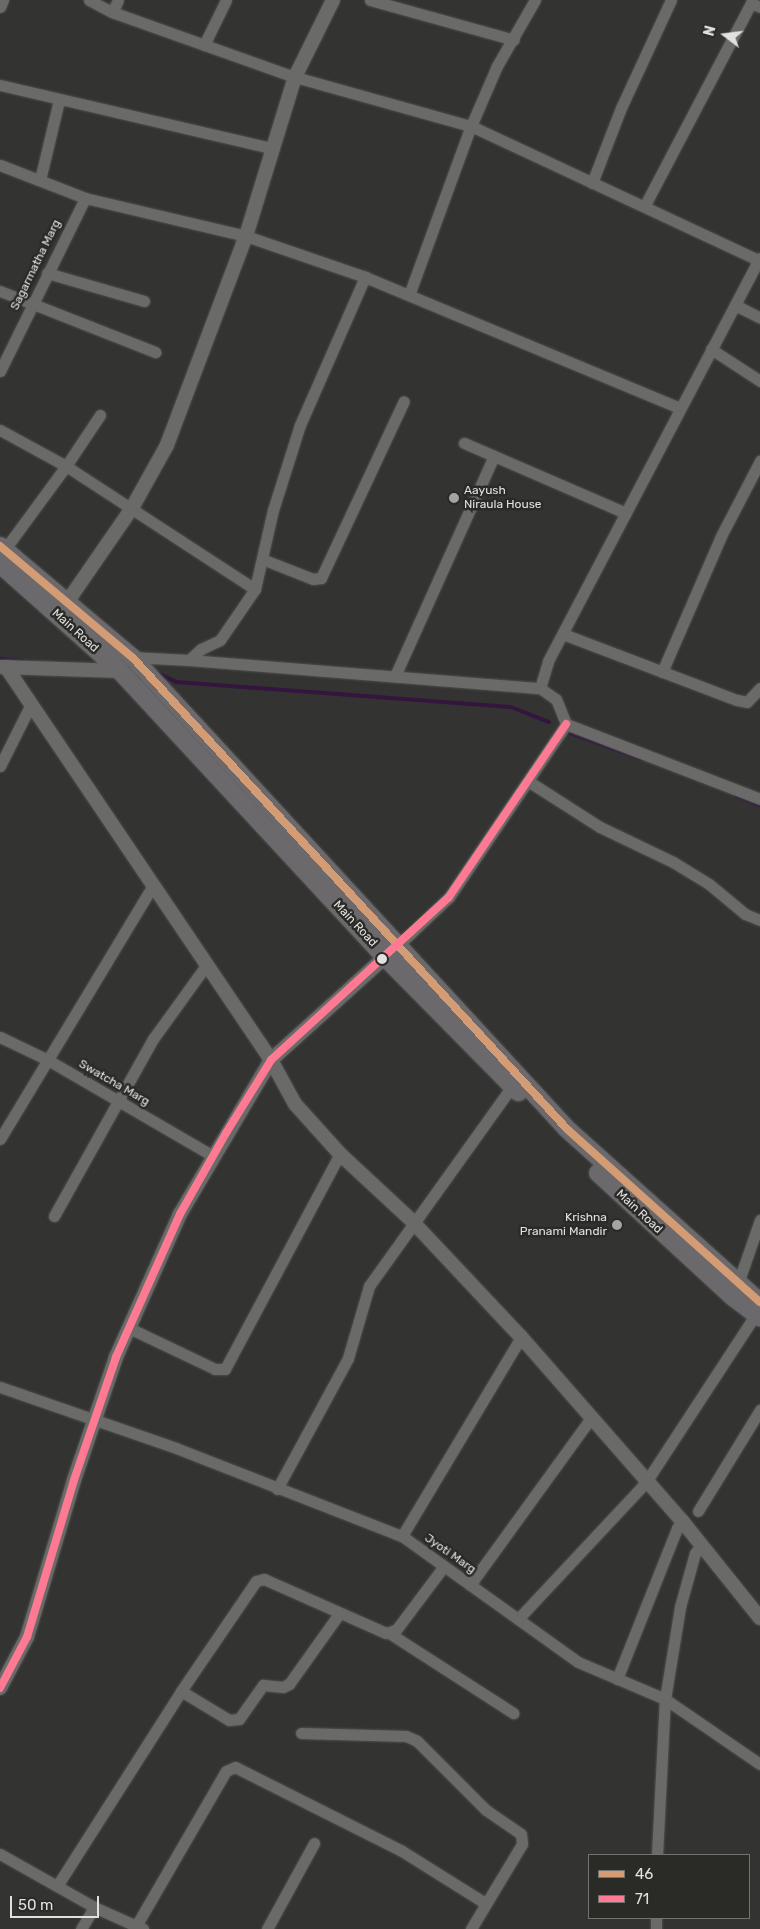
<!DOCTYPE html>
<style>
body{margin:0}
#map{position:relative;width:760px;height:1929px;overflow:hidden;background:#333332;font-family:Rubik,sans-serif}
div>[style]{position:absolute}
.stream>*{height:4px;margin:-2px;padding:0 2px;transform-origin:2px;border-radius:2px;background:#34153e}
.roads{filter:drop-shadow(0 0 1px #4f4f4e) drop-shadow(0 0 1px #4f4f4e)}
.minor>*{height:11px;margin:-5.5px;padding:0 5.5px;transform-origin:5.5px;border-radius:5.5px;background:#6a6b69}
.tertiary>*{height:14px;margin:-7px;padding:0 7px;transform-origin:7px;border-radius:7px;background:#6a6b69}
.primary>*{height:18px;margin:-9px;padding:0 9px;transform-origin:9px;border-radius:9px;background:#6c696c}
.bus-1>*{height:8px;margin:-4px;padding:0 4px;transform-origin:4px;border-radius:4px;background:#d39c74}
.bus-2>*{height:8px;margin:-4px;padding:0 4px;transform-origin:4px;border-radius:4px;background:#fe7a93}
.dots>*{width:14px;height:14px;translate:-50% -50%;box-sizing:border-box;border:2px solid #2a2a27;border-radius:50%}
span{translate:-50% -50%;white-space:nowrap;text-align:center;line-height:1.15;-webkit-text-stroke:5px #2a2a27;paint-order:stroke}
.street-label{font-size:12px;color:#e1e2e0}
.poi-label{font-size:12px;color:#e1e2e0}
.left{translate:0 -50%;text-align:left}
.right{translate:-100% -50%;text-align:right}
.legend{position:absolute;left:588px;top:1854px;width:162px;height:65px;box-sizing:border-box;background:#2a2a27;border:1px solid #737471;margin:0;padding:6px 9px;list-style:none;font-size:15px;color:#e1e2e0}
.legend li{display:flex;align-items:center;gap:10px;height:25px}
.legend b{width:25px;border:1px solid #737471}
.north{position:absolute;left:700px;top:10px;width:50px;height:50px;-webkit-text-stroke:4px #2a2a27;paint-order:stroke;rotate:285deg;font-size:14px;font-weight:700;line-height:20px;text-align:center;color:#e1e2e0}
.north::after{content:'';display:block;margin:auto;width:18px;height:22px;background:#e1e2e0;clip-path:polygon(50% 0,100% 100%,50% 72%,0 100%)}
.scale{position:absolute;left:10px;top:1896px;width:89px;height:22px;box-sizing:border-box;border:2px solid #e1e2e0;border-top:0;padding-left:6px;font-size:15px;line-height:18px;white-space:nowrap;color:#e1e2e0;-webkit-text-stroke:4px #2a2a27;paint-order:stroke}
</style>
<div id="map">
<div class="stream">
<i style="left:0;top:659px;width:23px;rotate:5deg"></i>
<i style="left:155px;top:672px;width:23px;rotate:25deg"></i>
<i style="left:176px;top:682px;width:336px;rotate:4.3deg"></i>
<i style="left:511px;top:707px;width:41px;rotate:21.5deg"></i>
<i style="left:568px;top:732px;width:78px;rotate:20.3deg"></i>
<i style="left:736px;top:796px;width:26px;rotate:21deg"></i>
</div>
<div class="roads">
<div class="minor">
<i style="left:89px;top:0;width:26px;rotate:28deg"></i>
<i style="left:112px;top:12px;width:194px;rotate:19.6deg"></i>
<i style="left:295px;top:77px;width:183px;rotate:15.6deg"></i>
<i style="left:471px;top:126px;width:318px;rotate:25deg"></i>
<i style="left:370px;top:0;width:149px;rotate:15.5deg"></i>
<i style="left:0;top:7px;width:8px;rotate:-67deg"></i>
<i style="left:112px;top:12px;width:13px;rotate:-63deg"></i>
<i style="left:204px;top:45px;width:50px;rotate:-63.9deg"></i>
<i style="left:0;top:85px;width:281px;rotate:13.1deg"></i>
<i style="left:0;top:165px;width:91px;rotate:21.2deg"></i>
<i style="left:85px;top:198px;width:165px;rotate:13.3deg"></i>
<i style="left:246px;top:236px;width:126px;rotate:19deg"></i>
<i style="left:365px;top:277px;width:341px;rotate:22.6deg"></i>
<i style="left:40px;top:180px;width:82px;rotate:-76.6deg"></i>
<i style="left:592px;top:183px;width:80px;rotate:-68.9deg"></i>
<i style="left:621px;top:108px;width:119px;rotate:-65.2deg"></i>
<i style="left:645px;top:205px;width:228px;rotate:-62.3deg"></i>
<i style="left:751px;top:3px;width:10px;rotate:24deg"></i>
<i style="left:47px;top:273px;width:101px;rotate:16.1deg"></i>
<i style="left:0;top:291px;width:167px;rotate:21.5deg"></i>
<i style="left:409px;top:295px;width:180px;rotate:-69.9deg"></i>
<i style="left:471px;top:126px;width:65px;rotate:-66.6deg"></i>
<i style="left:497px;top:66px;width:76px;rotate:-60.1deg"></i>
<i style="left:735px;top:305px;width:28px;rotate:27deg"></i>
<i style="left:711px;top:349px;width:59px;rotate:33.1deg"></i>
<i style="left:0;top:371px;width:193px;rotate:-63.8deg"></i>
<i style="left:100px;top:415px;width:61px;rotate:123.7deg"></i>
<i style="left:66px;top:466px;width:225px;rotate:33.1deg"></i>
<i style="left:0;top:430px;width:75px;rotate:28.6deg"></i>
<i style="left:66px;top:466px;width:103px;rotate:126.3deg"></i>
<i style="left:464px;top:443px;width:176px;rotate:23.4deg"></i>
<i style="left:262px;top:559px;width:55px;rotate:21.4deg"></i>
<i style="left:313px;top:579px;width:8px;rotate:-7deg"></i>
<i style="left:321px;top:578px;width:195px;rotate:-64.9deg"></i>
<i style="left:563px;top:634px;width:186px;rotate:20.8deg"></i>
<i style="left:737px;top:700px;width:10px;rotate:11deg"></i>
<i style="left:747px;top:702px;width:19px;rotate:-47deg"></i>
<i style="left:131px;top:657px;width:58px;rotate:3deg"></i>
<i style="left:189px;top:660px;width:16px;rotate:-43deg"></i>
<i style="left:201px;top:649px;width:21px;rotate:-25deg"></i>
<i style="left:220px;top:640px;width:62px;rotate:-55.5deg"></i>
<i style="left:255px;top:589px;width:81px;rotate:-77.2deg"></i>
<i style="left:273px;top:510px;width:89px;rotate:-72.4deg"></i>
<i style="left:300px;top:425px;width:162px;rotate:-66.3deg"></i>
<i style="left:189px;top:660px;width:352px;rotate:4.6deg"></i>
<i style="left:540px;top:688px;width:19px;rotate:35deg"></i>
<i style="left:556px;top:699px;width:27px;rotate:68deg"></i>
<i style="left:566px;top:724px;width:208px;rotate:21.1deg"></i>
<i style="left:662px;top:672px;width:148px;rotate:-66.5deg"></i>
<i style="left:721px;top:536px;width:85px;rotate:-62.5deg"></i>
<i style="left:395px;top:676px;width:241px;rotate:-65.8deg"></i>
<i style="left:540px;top:688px;width:28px;rotate:-73deg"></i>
<i style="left:548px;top:661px;width:455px;rotate:-62.3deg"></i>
<i style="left:0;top:766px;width:69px;rotate:-63.4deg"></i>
<i style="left:528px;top:781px;width:85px;rotate:32.6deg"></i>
<i style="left:600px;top:827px;width:81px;rotate:25.6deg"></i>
<i style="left:673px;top:862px;width:42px;rotate:31.4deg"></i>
<i style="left:709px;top:884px;width:47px;rotate:39.8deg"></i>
<i style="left:745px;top:914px;width:16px;rotate:22deg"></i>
<i style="left:393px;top:950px;width:77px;rotate:-43.4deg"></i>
<i style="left:449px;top:897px;width:209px;rotate:-55.9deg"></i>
<i style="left:0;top:1037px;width:53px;rotate:25.6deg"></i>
<i style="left:48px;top:1060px;width:191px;rotate:30.2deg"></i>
<i style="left:0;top:1139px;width:297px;rotate:-58.9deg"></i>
<i style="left:54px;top:1216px;width:203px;rotate:-60.8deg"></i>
<i style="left:153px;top:1039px;width:92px;rotate:-54.2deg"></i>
<i style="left:737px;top:1286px;width:70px;rotate:-70.8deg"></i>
<i style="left:129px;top:1328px;width:95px;rotate:25.5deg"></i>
<i style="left:215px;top:1369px;width:10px"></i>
<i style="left:225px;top:1369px;width:244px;rotate:-61.9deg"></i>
<i style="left:0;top:1387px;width:186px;rotate:19.1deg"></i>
<i style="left:176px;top:1448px;width:243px;rotate:21.3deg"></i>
<i style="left:402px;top:1536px;width:216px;rotate:35.6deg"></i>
<i style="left:578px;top:1662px;width:95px;rotate:23deg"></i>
<i style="left:665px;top:1699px;width:115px;rotate:34.4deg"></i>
<i style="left:277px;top:1489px;width:149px;rotate:-61.5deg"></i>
<i style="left:348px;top:1358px;width:75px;rotate:-73.7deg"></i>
<i style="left:369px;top:1286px;width:246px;rotate:-54.4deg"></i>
<i style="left:698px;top:1511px;width:119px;rotate:-58.5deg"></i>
<i style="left:402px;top:1536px;width:232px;rotate:-59.1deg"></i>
<i style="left:470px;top:1585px;width:206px;rotate:-54.1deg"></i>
<i style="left:518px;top:1619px;width:187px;rotate:-46.9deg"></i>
<i style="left:646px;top:1482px;width:201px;rotate:-56.8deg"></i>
<i style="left:389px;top:1633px;width:148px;rotate:32.8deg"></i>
<i style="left:617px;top:1679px;width:162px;rotate:-68.3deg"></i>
<i style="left:677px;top:1528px;width:8px;rotate:-45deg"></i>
<i style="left:181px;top:1691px;width:56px;rotate:31.1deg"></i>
<i style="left:229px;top:1720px;width:10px;rotate:-6deg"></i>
<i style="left:239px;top:1719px;width:42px;rotate:-54.8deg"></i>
<i style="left:263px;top:1685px;width:20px;rotate:6deg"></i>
<i style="left:283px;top:1687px;width:7px;rotate:-27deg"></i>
<i style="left:289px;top:1684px;width:86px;rotate:-54.5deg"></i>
<i style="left:301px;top:1733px;width:105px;rotate:1.6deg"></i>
<i style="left:406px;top:1736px;width:12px;rotate:24deg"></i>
<i style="left:417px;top:1741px;width:98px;rotate:45deg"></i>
<i style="left:486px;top:1810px;width:42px;rotate:34.4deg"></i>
<i style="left:521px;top:1834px;width:10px;rotate:84deg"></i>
<i style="left:522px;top:1844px;width:99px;rotate:121deg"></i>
<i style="left:0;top:1854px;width:108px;rotate:29.4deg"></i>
<i style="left:94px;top:1907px;width:54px;rotate:24.2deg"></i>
<i style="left:657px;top:1855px;width:156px;rotate:-87.1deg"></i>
<i style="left:665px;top:1699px;width:93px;rotate:-80.7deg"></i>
<i style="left:680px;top:1607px;width:56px;rotate:-74.5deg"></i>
<i style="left:695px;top:1553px;width:11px;rotate:-49deg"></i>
<i style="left:57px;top:1886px;width:231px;rotate:-57.5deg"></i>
<i style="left:181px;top:1691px;width:133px;rotate:-55.7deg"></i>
<i style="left:256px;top:1581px;width:8px;rotate:-14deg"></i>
<i style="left:264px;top:1579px;width:133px;rotate:23.9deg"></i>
<i style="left:386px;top:1633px;width:10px;rotate:-17deg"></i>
<i style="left:396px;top:1630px;width:80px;rotate:-53.1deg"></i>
<i style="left:656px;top:1918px;width:11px;rotate:90deg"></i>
<i style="left:136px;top:1926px;width:179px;rotate:-59.9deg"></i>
<i style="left:226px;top:1771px;width:10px;rotate:-24deg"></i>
<i style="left:235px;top:1767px;width:187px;rotate:26.7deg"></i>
<i style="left:402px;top:1851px;width:98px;rotate:32.1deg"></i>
<i style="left:81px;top:1929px;width:26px;rotate:-59deg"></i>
<i style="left:267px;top:1929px;width:98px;rotate:-61.3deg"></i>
</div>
<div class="tertiary">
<i style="left:61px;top:611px;width:125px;rotate:-55.4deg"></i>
<i style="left:132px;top:508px;width:72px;rotate:-60.9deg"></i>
<i style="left:167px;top:445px;width:223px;rotate:-69.3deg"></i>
<i style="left:246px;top:236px;width:166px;rotate:-72.9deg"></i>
<i style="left:295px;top:77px;width:86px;rotate:-63.7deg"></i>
<i style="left:1px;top:667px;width:119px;rotate:1.9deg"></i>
<i style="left:6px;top:667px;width:474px;rotate:56deg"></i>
<i style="left:271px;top:1060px;width:50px;rotate:61.4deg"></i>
<i style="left:295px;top:1104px;width:67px;rotate:48deg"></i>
<i style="left:340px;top:1154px;width:98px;rotate:42.9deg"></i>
<i style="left:412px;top:1221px;width:159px;rotate:46.8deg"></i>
<i style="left:521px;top:1337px;width:246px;rotate:48.8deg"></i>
<i style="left:683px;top:1522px;width:123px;rotate:51.3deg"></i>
<i style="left:0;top:1688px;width:58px;rotate:-62.1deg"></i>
<i style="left:27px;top:1637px;width:164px;rotate:-73.3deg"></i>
<i style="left:74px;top:1480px;width:130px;rotate:-71.1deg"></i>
<i style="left:116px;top:1357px;width:157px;rotate:-65.9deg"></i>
<i style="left:180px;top:1214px;width:179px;rotate:-59.4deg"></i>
<i style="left:271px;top:1060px;width:154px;rotate:-42.1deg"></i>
</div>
<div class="primary">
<i style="left:0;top:546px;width:174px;rotate:40.1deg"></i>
<i style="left:133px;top:658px;width:640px;rotate:47.34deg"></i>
<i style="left:567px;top:1129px;width:259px;rotate:41.9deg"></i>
<i style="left:0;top:564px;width:161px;rotate:41.7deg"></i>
<i style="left:120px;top:671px;width:390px;rotate:47.2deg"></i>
<i style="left:385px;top:957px;width:190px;rotate:45.4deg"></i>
<i style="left:598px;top:1173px;width:183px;rotate:42.6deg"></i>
<i style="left:733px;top:1297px;width:34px;rotate:37deg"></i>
</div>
</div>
<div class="bus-1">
<i style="left:0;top:546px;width:174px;rotate:40.1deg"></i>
<i style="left:133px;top:658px;width:640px;rotate:47.34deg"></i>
<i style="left:567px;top:1129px;width:259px;rotate:41.9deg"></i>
</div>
<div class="bus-2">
<i style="left:0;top:1688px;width:58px;rotate:-62.1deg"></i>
<i style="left:27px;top:1637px;width:164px;rotate:-73.3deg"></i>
<i style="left:74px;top:1480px;width:130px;rotate:-71.1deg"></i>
<i style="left:116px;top:1357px;width:157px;rotate:-65.9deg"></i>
<i style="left:180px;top:1214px;width:93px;rotate:-60.4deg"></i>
<i style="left:226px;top:1133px;width:86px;rotate:-58.3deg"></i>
<i style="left:271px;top:1060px;width:241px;rotate:-42.5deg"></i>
<i style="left:449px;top:897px;width:209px;rotate:-55.9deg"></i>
</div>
<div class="dots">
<i style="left:454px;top:498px;background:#a4a5a3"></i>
<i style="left:382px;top:959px;background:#e1e2e0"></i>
<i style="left:617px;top:1225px;background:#a4a5a3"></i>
</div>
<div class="street-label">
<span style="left:36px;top:265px;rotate:-64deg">Sagarmatha Marg</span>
<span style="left:75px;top:631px;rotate:42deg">Main Road</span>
<span style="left:355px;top:924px;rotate:47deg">Main Road</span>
<span style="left:114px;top:1083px;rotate:30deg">Swatcha Marg</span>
<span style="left:639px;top:1212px;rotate:43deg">Main Road</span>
<span style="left:450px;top:1554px;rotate:35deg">Jyoti Marg</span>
</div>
<div class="poi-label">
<span class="left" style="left:464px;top:498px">Aayush<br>Niraula House</span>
<span class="right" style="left:607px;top:1225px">Krishna<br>Pranami Mandir</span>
</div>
<ul class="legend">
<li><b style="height:6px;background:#d39c74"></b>46</li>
<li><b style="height:6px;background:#fe7a93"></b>71</li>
</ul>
<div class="north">N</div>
<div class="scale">50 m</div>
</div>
